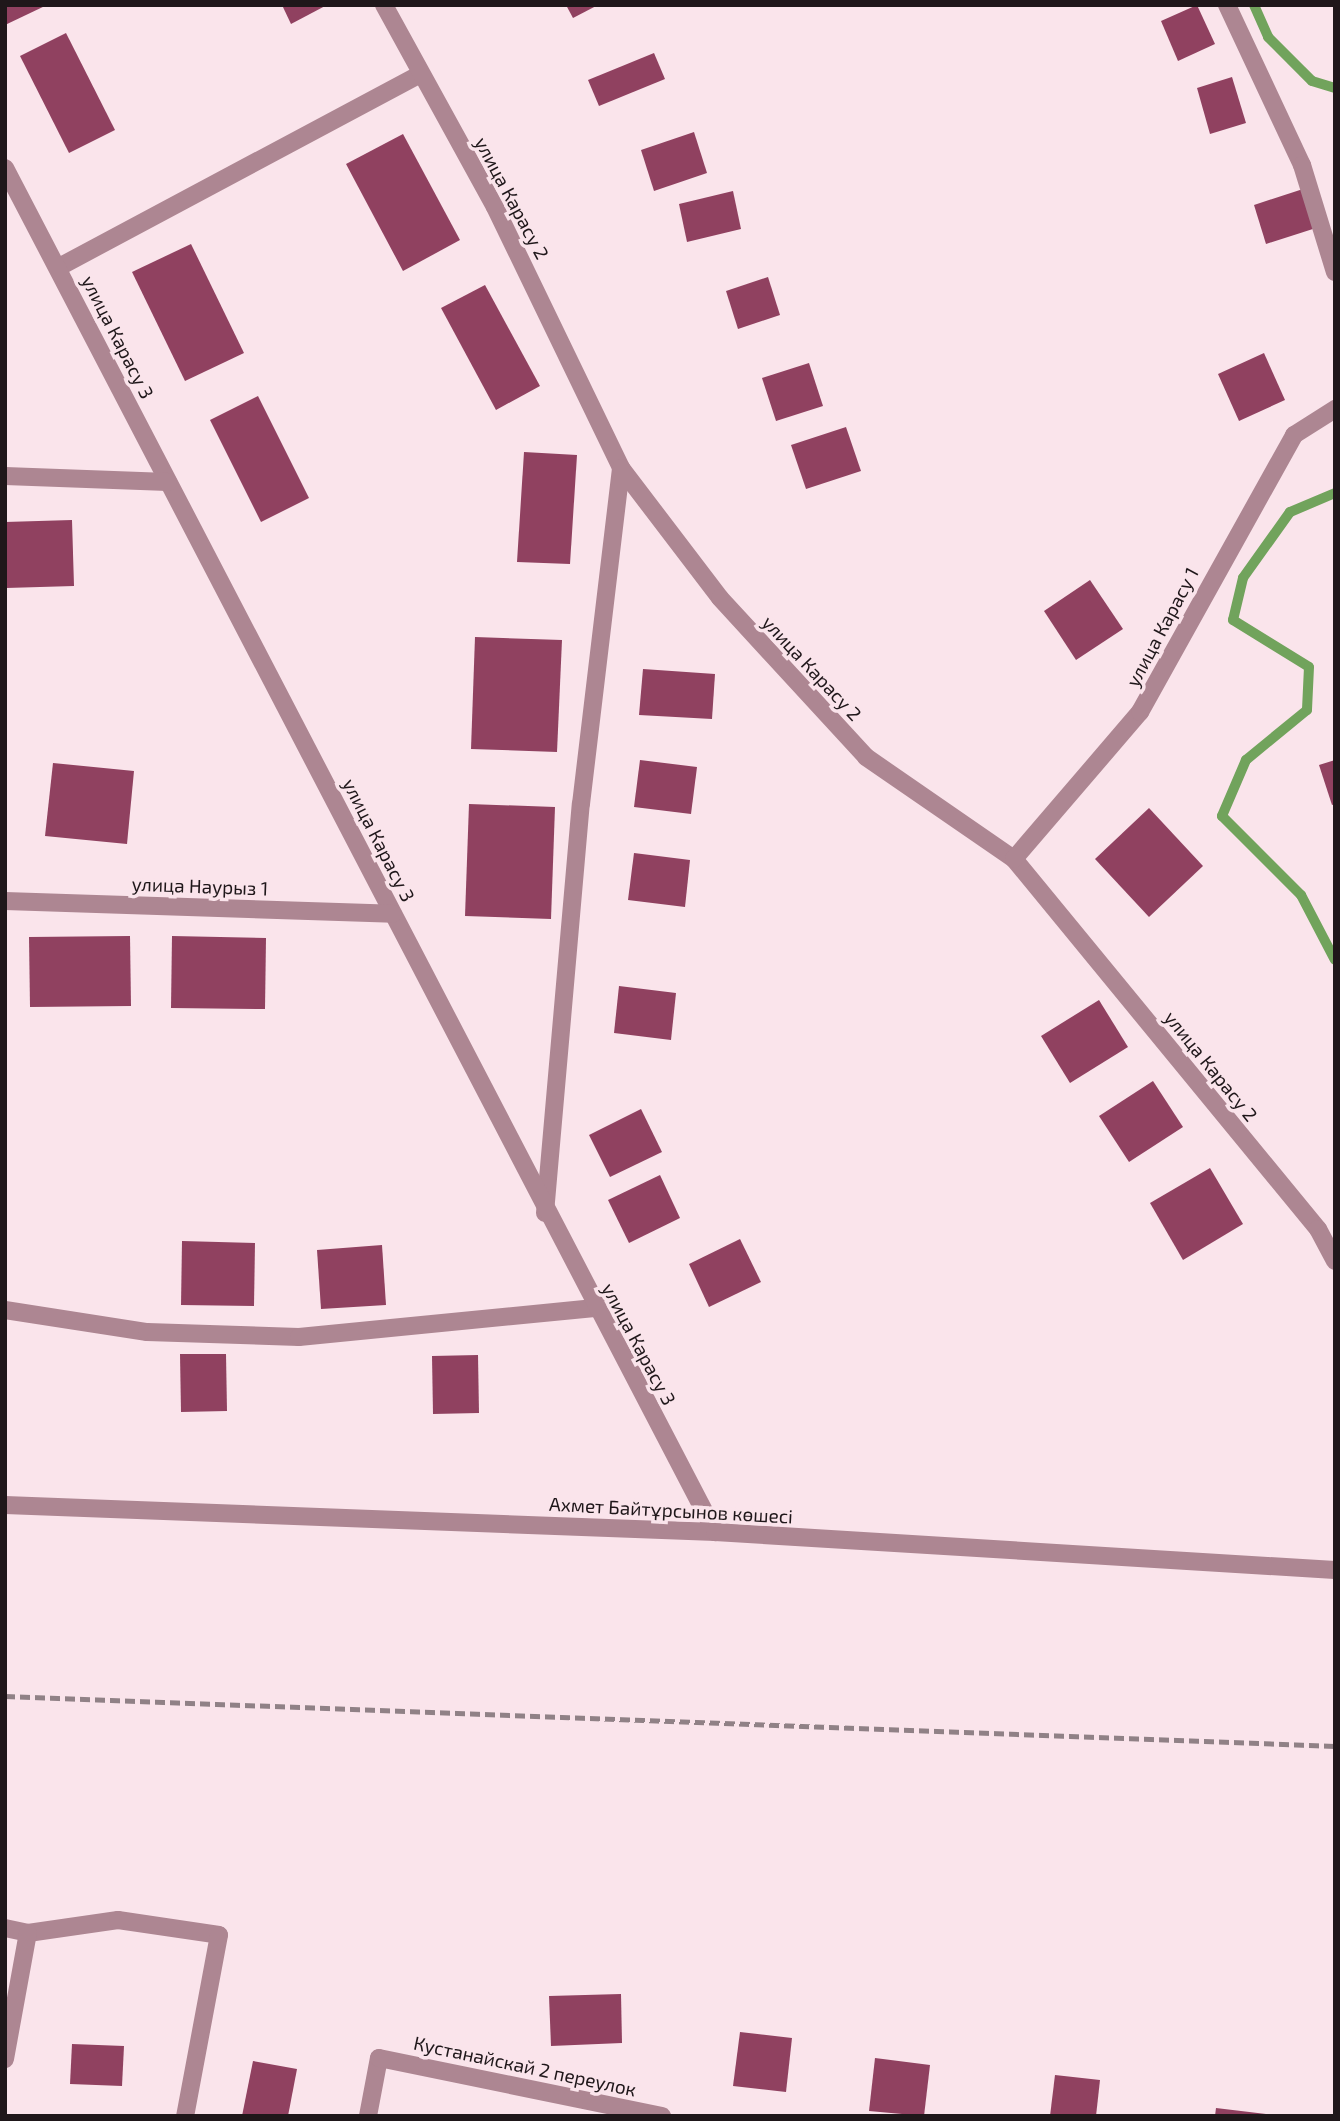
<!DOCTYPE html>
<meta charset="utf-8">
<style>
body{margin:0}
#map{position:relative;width:1340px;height:2121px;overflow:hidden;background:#fae4eb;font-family:"Exo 2",sans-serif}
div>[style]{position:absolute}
.stream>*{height:10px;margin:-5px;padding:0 5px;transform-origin:5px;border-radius:5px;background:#71a35c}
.building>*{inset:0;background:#904160}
.lane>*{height:18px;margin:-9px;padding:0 9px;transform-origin:9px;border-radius:9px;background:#ad8692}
.street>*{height:18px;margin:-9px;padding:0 9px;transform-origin:9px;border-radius:9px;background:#ad8692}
.rail>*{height:5px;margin-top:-2.5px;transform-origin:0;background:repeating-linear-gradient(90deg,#908186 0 10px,transparent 0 15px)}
span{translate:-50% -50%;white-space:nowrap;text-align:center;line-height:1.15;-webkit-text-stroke:7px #fae4eb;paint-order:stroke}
.street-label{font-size:19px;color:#1f171a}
.frame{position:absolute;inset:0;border:7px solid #1f171a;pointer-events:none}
</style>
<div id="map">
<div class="stream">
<i style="left:1254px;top:5px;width:35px;rotate:66deg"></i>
<i style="left:1268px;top:37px;width:62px;rotate:45deg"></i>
<i style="left:1312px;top:81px;width:24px;rotate:17deg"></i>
<i style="left:1335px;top:493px;width:49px;rotate:157.1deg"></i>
<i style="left:1290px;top:512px;width:81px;rotate:125.5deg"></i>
<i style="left:1243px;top:578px;width:43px;rotate:103.4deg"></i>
<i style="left:1233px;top:620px;width:89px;rotate:31.7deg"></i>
<i style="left:1309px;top:667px;width:43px;rotate:92.7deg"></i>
<i style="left:1307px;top:710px;width:79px;rotate:140.7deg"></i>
<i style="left:1246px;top:760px;width:61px;rotate:113.2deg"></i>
<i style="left:1222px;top:816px;width:112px;rotate:45deg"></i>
<i style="left:1301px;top:895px;width:73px;rotate:62.4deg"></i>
</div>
<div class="building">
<i style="clip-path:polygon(5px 5px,47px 5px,5px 25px)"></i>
<i style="clip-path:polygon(282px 5px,327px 5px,291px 24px)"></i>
<i style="clip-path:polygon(566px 5px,598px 5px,573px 18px)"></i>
<i style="clip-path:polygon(1197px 5px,1215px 44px,1178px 61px,1161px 21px)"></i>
<i style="clip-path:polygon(66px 33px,115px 130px,69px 153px,20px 56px)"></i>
<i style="clip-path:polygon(654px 53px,665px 79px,599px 106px,588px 80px)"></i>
<i style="clip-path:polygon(1232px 77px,1246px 123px,1210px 134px,1197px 88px)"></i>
<i style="clip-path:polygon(694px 132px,707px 173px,654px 191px,641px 150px)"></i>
<i style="clip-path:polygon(403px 134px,460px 240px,403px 271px,346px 164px)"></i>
<i style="clip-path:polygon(1303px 189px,1316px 228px,1266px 244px,1254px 205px)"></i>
<i style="clip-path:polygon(733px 191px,741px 229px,687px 242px,679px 204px)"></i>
<i style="clip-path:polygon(191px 244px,244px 353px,185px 381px,132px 272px)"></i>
<i style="clip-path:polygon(768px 277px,780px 315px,738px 329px,726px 291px)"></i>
<i style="clip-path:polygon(485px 285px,540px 386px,496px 410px,441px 308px)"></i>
<i style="clip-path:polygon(1264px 353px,1285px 400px,1239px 421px,1218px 374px)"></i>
<i style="clip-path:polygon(809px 363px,823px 406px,776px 421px,762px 378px)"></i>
<i style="clip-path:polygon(258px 396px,309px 498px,261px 522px,210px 420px)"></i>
<i style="clip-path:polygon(846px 427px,861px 471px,806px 489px,791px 445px)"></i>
<i style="clip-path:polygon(524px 452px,577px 455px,570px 564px,517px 562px)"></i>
<i style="clip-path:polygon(72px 520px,74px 586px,6px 588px,5px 522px)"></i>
<i style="clip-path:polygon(1090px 580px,1123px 629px,1076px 660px,1044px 611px)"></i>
<i style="clip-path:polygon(475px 637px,562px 640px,557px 752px,471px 749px)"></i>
<i style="clip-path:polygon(643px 669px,715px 674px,712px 719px,639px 715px)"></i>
<i style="clip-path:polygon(640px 760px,697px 767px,691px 814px,634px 807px)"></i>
<i style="clip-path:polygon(1335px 760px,1335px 804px,1332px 805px,1319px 765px)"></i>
<i style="clip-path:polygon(53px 763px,134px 771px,127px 844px,45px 836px)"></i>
<i style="clip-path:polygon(469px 804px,555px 807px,551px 919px,465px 916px)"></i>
<i style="clip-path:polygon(1149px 808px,1203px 866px,1149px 917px,1095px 859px)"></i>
<i style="clip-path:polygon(634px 853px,690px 860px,685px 907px,628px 900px)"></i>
<i style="clip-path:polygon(130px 936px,131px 1006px,30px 1007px,29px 937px)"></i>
<i style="clip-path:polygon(172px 936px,266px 938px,265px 1009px,171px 1008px)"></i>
<i style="clip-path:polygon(619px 986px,676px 993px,671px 1040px,614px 1033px)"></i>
<i style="clip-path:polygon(1099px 1000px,1128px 1047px,1070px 1083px,1041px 1036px)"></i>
<i style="clip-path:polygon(1153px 1081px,1183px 1127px,1129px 1162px,1099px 1116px)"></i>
<i style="clip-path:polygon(641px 1109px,662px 1152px,610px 1177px,589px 1135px)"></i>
<i style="clip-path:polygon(1210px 1168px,1243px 1224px,1183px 1260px,1150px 1203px)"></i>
<i style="clip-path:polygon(660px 1175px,680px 1218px,629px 1243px,608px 1200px)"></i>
<i style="clip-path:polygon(740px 1239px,761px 1282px,709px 1307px,689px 1264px)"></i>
<i style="clip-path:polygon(182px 1241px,255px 1243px,254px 1306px,181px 1305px)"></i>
<i style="clip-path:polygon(382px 1245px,386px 1305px,321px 1309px,317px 1250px)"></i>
<i style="clip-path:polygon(180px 1354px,226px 1354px,227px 1411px,181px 1412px)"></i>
<i style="clip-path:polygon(478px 1355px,479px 1413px,433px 1414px,432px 1356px)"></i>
<i style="clip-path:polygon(621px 1994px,622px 2043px,551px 2046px,549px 1996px)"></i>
<i style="clip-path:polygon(740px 2032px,792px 2038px,786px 2092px,733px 2086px)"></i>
<i style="clip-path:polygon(72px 2044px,124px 2046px,122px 2086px,70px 2084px)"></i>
<i style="clip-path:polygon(875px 2058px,930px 2065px,924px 2116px,869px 2111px)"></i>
<i style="clip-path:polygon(253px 2061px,297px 2069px,288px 2116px,242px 2116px)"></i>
<i style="clip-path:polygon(1055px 2075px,1100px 2080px,1096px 2116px,1050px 2116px)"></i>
<i style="clip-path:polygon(1216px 2108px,1266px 2114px,1266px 2116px,1215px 2116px)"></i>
</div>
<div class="lane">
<i style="left:59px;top:267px;width:409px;rotate:-28.1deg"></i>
<i style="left:545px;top:1213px;width:411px;rotate:-85deg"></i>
<i style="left:581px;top:804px;width:338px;rotate:-83.2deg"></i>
<i style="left:5px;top:1310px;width:144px;rotate:8.8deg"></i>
<i style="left:147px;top:1332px;width:152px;rotate:1.9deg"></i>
<i style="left:299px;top:1337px;width:297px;rotate:-5.6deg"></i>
</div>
<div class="street">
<i style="left:384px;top:5px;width:230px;rotate:61.2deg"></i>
<i style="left:495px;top:207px;width:290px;rotate:64.2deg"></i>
<i style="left:621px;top:468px;width:163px;rotate:52.7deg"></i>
<i style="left:720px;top:598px;width:216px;rotate:47.4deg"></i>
<i style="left:866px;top:757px;width:180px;rotate:34.6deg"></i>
<i style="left:1014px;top:859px;width:479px;rotate:50.6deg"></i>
<i style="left:1318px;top:1229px;width:36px;rotate:62deg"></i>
<i style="left:1227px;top:5px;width:177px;rotate:64.9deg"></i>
<i style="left:1302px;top:165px;width:112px;rotate:72.9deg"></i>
<i style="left:5px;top:168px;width:1538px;rotate:62.5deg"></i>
<i style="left:5px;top:476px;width:163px;rotate:2.1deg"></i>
<i style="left:1014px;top:859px;width:194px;rotate:-49.4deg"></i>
<i style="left:1140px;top:712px;width:317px;rotate:-60.9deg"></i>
<i style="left:1294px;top:435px;width:49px;rotate:-32.4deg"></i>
<i style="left:5px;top:901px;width:388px;rotate:1.9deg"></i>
<i style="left:5px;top:1505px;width:711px;rotate:2.18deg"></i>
<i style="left:715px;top:1532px;width:621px;rotate:3.51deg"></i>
<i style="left:5px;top:1928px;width:24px;rotate:12deg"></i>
<i style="left:28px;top:1933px;width:91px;rotate:-8.2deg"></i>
<i style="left:118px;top:1920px;width:102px;rotate:8.4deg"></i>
<i style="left:219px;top:1935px;width:184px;rotate:100.6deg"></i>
<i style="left:5px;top:2059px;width:128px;rotate:-79.7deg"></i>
<i style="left:368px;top:2116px;width:59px;rotate:-79.3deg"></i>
<i style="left:379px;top:2058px;width:289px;rotate:11.6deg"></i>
</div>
<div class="rail">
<i style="left:5px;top:1696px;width:1331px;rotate:2.15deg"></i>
</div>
<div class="street-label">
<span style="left:512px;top:198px;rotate:62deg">улица Карасу 2</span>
<span style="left:118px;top:337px;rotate:63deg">улица Карасу 3</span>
<span style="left:1162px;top:627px;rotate:-62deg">улица Карасу 1</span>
<span style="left:812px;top:668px;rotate:47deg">улица Карасу 2</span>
<span style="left:379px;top:840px;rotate:63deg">улица Карасу 3</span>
<span style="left:200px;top:886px;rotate:2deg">улица Наурыз 1</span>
<span style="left:1211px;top:1066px;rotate:51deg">улица Карасу 2</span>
<span style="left:639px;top:1344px;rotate:62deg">улица Карасу 3</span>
<span style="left:671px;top:1510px;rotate:3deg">Ахмет Байтұрсынов көшесі</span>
<span style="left:525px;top:2066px;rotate:12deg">Кустанайскай 2 переулок</span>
</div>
<div class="frame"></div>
</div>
